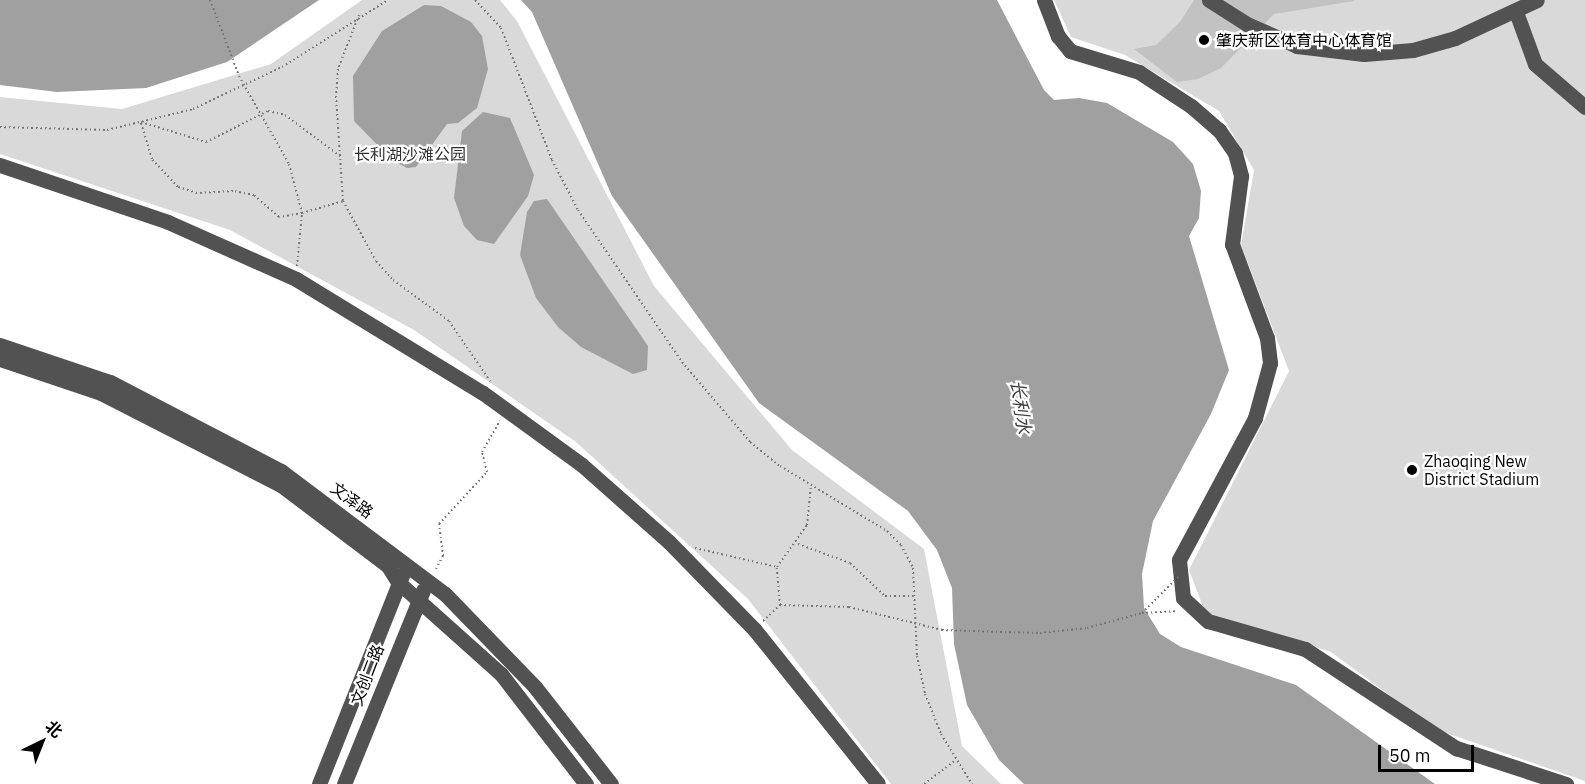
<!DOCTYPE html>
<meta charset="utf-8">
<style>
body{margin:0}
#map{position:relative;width:1585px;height:784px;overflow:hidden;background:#fff;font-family:"IBM Plex Sans","Noto Sans SC",sans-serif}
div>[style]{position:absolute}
.green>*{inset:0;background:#d9d9d9}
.water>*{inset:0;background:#a0a0a0}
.building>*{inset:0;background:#c2c2c2}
.path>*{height:2px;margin-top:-1px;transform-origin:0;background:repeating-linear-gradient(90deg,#747474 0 1.5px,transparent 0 4.5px)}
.minor>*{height:15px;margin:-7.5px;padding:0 7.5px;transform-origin:7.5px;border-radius:7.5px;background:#525252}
.path-bridge>*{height:2px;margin-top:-1px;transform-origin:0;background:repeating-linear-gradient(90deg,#747474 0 1.5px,transparent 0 4.5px)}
.dots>*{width:16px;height:16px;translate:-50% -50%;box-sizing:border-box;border:3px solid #fff;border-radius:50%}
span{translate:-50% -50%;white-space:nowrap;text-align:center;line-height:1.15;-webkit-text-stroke:4.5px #fff;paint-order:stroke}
.poi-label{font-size:16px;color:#000}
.left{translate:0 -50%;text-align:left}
.park-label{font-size:16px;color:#303030}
.street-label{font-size:16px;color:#000}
.water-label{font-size:18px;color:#414141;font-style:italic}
.north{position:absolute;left:12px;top:712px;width:60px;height:60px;-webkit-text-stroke:4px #fff;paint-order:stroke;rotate:43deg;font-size:16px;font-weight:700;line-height:24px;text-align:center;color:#000}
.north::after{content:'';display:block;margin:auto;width:21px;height:27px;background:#000;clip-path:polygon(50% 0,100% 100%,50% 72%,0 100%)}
.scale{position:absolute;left:1378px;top:745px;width:96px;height:27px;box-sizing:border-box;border:3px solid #000;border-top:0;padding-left:8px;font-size:18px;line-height:21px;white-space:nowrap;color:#000;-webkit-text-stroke:4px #fff;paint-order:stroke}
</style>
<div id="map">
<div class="green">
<i style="clip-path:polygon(362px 0,500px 0,517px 21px,654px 286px,792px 450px,924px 549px,962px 746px,1001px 784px,891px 784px,748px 599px,576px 442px,414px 330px,230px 230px,0 154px,0 97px,122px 109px,271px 64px)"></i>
<i style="clip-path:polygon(1054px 0,1585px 0,1585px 781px,1435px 729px,1331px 652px,1205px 612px,1189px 570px,1289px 371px,1241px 245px,1254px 170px,1219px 111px,1125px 55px,1071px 37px)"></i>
</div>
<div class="water">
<i style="clip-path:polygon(0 0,319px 0,227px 62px,146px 88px,57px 92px,0 85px)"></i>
<i style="clip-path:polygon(521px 0,997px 0,1044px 90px,1054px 100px,1079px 98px,1107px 103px,1173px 142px,1193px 164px,1201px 191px,1199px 218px,1189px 236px,1229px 370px,1211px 414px,1153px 521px,1142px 574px,1144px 608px,1160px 634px,1181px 647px,1296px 685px,1435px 784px,1024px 784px,999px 760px,967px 705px,954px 644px,952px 588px,937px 550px,908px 511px,759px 403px,612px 196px,532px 12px)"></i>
<i style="clip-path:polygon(424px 5px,441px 6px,471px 22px,482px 36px,488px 69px,477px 108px,458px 123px,447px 124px,416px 167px,407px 168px,392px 160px,354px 121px,353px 76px,382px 31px)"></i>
<i style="clip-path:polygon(483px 112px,510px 118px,534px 175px,528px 196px,494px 244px,477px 240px,464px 226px,454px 198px,462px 131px)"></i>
<i style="clip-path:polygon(547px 199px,648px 346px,647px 370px,633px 374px,581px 347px,558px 327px,536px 298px,520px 255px,527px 212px,534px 201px)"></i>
</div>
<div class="building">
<i style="clip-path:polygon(1194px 0,1354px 0,1354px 1px,1274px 14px,1221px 68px,1198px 79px,1177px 82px,1134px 49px,1156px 45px,1180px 22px)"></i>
</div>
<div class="path">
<i style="left:475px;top:0;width:38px;rotate:47deg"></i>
<i style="left:501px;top:28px;width:142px;rotate:68.9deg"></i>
<i style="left:552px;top:160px;width:56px;rotate:62.5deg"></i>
<i style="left:578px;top:210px;width:184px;rotate:55.6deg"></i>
<i style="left:682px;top:362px;width:105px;rotate:49.6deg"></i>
<i style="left:750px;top:442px;width:38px;rotate:39deg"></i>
<i style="left:780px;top:466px;width:125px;rotate:31.3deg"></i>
<i style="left:887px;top:531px;width:20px;rotate:45deg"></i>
<i style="left:901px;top:545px;width:26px;rotate:62deg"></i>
<i style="left:913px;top:568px;width:88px;rotate:87.4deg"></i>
<i style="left:917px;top:656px;width:39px;rotate:78deg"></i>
<i style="left:925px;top:694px;width:43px;rotate:68.2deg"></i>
<i style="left:941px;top:734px;width:59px;rotate:58.2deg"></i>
<i style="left:359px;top:15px;width:58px;rotate:111.3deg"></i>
<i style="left:338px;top:69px;width:27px;rotate:94deg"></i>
<i style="left:336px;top:96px;width:105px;rotate:86.2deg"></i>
<i style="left:343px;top:201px;width:68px;rotate:61.2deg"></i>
<i style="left:376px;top:261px;width:25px;rotate:48deg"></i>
<i style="left:393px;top:280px;width:69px;rotate:36.2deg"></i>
<i style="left:449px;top:321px;width:73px;rotate:55.7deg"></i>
<i style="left:0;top:127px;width:107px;rotate:1.6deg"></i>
<i style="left:107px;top:130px;width:89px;rotate:-13.7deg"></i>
<i style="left:193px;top:109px;width:98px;rotate:-25.3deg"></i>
<i style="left:282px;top:67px;width:125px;rotate:-32.3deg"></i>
<i style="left:302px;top:213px;width:23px;rotate:170deg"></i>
<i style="left:279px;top:217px;width:33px;rotate:-139deg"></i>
<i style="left:254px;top:195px;width:21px;rotate:-169deg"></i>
<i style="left:233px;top:191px;width:36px;rotate:177deg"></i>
<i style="left:197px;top:193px;width:20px;rotate:-162deg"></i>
<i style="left:178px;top:187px;width:38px;rotate:-133deg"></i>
<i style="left:152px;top:159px;width:39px;rotate:-107deg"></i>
<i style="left:141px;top:122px;width:68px;rotate:17.1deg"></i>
<i style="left:206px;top:142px;width:69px;rotate:-26.6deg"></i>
<i style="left:268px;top:111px;width:17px;rotate:13deg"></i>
<i style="left:285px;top:115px;width:69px;rotate:36.7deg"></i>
<i style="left:297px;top:266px;width:53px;rotate:-84.6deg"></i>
<i style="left:302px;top:213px;width:43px;rotate:-16.3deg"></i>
<i style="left:798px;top:544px;width:55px;rotate:20.1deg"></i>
<i style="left:850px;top:563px;width:48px;rotate:43.3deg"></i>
<i style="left:885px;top:596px;width:28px"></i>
<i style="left:695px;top:548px;width:84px;rotate:13deg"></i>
<i style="left:436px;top:569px;width:15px;rotate:-62deg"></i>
<i style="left:443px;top:556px;width:32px;rotate:-97deg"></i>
<i style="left:439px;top:524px;width:71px;rotate:-47.3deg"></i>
<i style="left:487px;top:472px;width:21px;rotate:-104deg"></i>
<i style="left:482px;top:452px;width:36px;rotate:-60deg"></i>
<i style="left:1142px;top:613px;width:33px;rotate:-3deg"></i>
<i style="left:763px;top:621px;width:23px;rotate:-43deg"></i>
<i style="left:780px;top:605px;width:38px;rotate:-95deg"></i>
<i style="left:777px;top:567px;width:52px;rotate:-54.5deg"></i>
<i style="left:807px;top:525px;width:40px;rotate:-84.3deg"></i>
<i style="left:924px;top:784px;width:39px;rotate:-37deg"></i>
</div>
<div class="minor">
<i style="left:1044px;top:0;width:39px;rotate:69deg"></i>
<i style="left:1058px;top:36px;width:19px;rotate:51deg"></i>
<i style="left:1070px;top:51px;width:72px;rotate:16.9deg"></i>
<i style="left:1139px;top:72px;width:62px;rotate:33.2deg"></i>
<i style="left:1191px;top:106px;width:37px;rotate:41deg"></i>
<i style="left:1219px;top:130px;width:28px;rotate:55deg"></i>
<i style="left:1235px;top:153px;width:24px;rotate:75deg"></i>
<i style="left:1241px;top:176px;width:69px;rotate:97.5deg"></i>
<i style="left:1232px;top:244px;width:100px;rotate:69.6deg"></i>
<i style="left:1267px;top:338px;width:25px;rotate:83deg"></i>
<i style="left:1270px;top:363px;width:57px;rotate:105.3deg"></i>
<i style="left:1255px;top:418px;width:161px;rotate:118.2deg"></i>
<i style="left:1179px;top:560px;width:38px;rotate:84deg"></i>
<i style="left:1183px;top:598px;width:34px;rotate:43deg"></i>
<i style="left:1208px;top:621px;width:101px;rotate:16.1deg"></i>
<i style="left:1305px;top:649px;width:181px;rotate:33.3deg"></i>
<i style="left:1456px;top:748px;width:116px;rotate:18.1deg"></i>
<i style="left:1209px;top:0;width:45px;rotate:32.3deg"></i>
<i style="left:1247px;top:24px;width:55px;rotate:23.7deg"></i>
<i style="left:1297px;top:46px;width:67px;rotate:6.8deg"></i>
<i style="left:1364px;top:54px;width:49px;rotate:-4.7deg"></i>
<i style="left:1413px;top:50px;width:44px;rotate:-15.9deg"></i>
<i style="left:1455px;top:38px;width:90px;rotate:-24.9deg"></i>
<i style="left:1516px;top:12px;width:55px;rotate:69.9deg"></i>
<i style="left:1535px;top:64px;width:66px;rotate:40.7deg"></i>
<i style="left:0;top:165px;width:177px;rotate:18.7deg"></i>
<i style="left:168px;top:222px;width:140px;rotate:24deg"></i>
<i style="left:296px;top:279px;width:219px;rotate:31.4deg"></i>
<i style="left:483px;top:393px;width:122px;rotate:36deg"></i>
<i style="left:582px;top:465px;width:116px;rotate:41.5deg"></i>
<i style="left:669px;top:542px;width:122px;rotate:45.7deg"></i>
<i style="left:754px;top:629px;width:198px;rotate:51.3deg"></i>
<i style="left:0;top:345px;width:116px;rotate:18.6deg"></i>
<i style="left:110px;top:382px;width:193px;rotate:27.5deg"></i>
<i style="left:281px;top:471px;width:205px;rotate:36.9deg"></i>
<i style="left:445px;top:594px;width:129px;rotate:45.9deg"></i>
<i style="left:535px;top:687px;width:123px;rotate:51.9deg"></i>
<i style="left:0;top:359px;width:107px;rotate:18.6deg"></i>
<i style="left:101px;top:393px;width:202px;rotate:27.1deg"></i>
<i style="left:281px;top:485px;width:134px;rotate:37.1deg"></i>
<i style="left:388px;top:566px;width:19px;rotate:58deg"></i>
<i style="left:398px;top:582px;width:138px;rotate:41.8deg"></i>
<i style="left:501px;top:674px;width:139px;rotate:52.3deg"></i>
<i style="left:319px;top:784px;width:225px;rotate:-68.3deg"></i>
<i style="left:344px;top:784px;width:209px;rotate:-67.8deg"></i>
</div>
<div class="path-bridge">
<i style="left:210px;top:0;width:81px;rotate:69.1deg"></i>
<i style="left:239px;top:76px;width:101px;rotate:60.4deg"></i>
<i style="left:289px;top:164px;width:51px;rotate:75.1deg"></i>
<i style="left:780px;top:605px;width:69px;rotate:1.7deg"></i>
<i style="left:849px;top:607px;width:96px;rotate:13.9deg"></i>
<i style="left:942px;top:630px;width:98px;rotate:1.8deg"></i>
<i style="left:1040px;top:633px;width:47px;rotate:-6.1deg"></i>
<i style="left:1087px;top:628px;width:57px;rotate:-15.3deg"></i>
<i style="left:1142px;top:613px;width:51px;rotate:-45deg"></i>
</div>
<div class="dots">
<i style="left:1204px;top:40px;background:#000"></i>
<i style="left:1412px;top:470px;background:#000"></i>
</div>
<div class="poi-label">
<span class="left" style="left:1216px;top:40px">肇庆新区体育中心体育馆</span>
<span class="left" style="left:1424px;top:470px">Zhaoqing New<br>District Stadium</span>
</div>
<div class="park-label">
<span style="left:410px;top:154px">长利湖沙滩公园</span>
</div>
<div class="street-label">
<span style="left:352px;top:500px;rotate:36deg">文泽路</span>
<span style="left:367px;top:675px;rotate:-69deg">文创二路</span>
</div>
<div class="water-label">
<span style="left:1020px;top:407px;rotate:82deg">长利水</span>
</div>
<div class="north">北</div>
<div class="scale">50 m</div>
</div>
